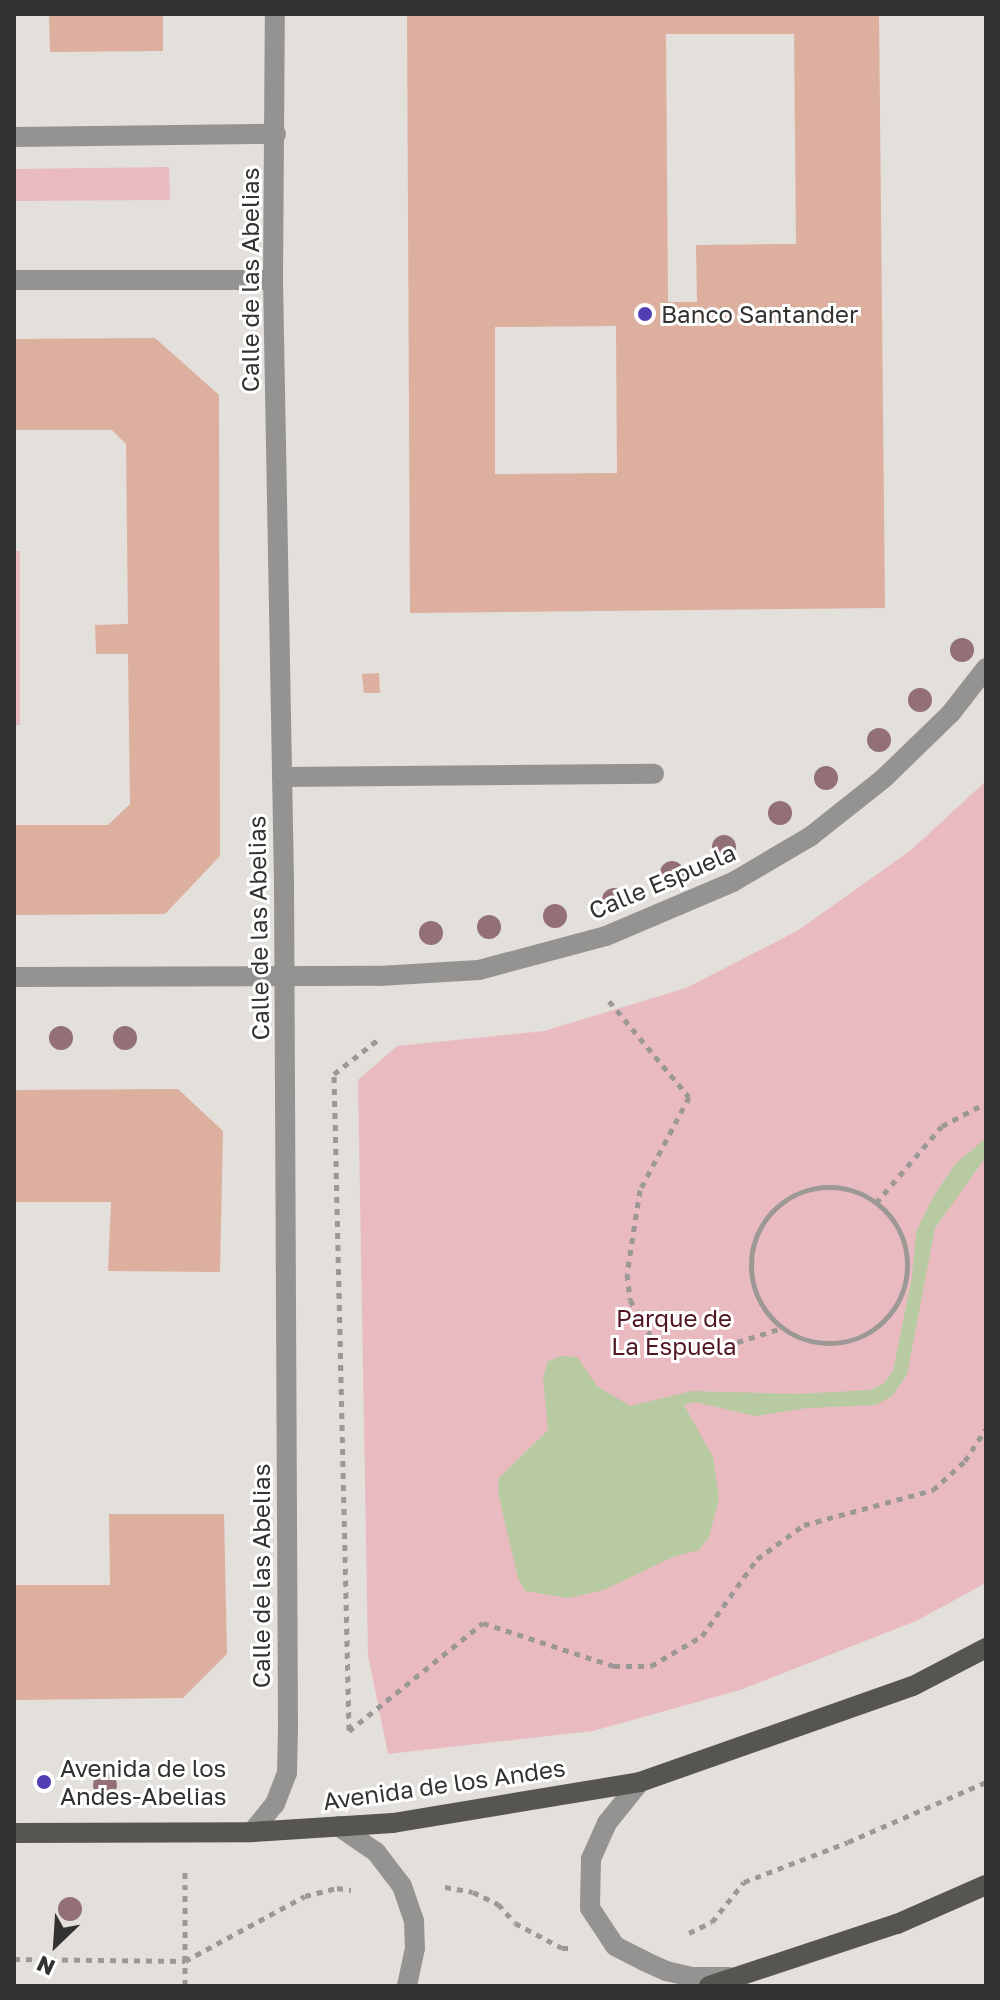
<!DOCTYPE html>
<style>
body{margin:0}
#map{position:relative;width:1000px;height:2000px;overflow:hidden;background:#e3dfdb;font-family:"Golos Text",sans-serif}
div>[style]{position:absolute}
.green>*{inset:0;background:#e9bbc0}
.water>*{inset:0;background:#b7caa1}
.building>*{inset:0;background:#ddaf9e}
.path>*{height:5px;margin-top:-2.5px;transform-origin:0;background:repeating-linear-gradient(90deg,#9b9895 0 6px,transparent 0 12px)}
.path>.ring{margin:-2.5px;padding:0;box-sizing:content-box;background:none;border:5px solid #9b9895;border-radius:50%}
.minor>*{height:20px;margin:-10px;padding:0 10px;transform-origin:10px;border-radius:10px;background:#949391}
.major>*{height:20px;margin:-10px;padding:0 10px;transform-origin:10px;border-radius:10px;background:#565551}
.trees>*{width:24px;height:24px;margin:-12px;border-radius:50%;background:#927075}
.dots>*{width:22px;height:22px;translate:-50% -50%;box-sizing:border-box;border:4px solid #fff;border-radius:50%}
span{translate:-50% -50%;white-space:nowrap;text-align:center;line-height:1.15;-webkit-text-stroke:6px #fff;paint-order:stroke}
.street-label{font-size:24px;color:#333230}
.poi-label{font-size:24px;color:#333230}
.left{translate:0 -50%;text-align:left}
.park-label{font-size:24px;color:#501521}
.frame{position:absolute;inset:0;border:16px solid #333230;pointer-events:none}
.north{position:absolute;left:16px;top:1904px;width:80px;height:80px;-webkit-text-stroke:6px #fff;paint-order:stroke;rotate:205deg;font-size:22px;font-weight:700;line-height:32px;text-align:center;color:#333230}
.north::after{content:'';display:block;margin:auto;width:28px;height:36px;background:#333230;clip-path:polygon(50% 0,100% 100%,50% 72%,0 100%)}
</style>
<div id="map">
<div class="green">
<i style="clip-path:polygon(169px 167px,170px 200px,14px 201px,14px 169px)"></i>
<i style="clip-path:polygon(14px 551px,20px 551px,20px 725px,14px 725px)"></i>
<i style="clip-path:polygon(986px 781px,986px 1583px,916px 1621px,740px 1690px,593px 1731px,388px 1754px,368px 1655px,358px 1080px,397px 1046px,544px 1031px,686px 988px,797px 931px,910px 851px)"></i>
</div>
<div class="water">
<i style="clip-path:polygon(986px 1138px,986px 1157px,935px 1228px,907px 1375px,892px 1396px,876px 1405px,808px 1408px,755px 1416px,695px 1402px,684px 1405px,713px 1457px,719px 1499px,709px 1537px,699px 1550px,673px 1557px,604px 1590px,568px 1598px,525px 1591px,518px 1578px,498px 1493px,499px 1478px,548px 1430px,543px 1378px,548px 1361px,561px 1356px,577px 1357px,597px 1386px,630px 1406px,692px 1391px,797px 1394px,870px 1390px,883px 1384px,893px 1371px,912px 1277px,916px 1232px,933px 1197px,955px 1164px)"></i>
</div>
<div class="building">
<i style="clip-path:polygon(49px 14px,163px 14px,163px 51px,50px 52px)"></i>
<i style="clip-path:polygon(evenodd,407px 14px,879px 14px,885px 608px,410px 613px,407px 14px,666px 34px,794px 34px,796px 244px,696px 245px,697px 302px,668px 302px,666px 34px,407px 14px,616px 326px,617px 473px,495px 474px,495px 327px,616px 326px)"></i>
<i style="clip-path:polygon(155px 338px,219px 395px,220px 856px,165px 914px,14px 915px,14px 825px,108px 825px,130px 804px,128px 654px,96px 654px,95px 625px,128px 624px,126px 444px,112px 430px,14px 430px,14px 339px)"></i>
<i style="clip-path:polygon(379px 673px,380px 693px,364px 693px,362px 674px)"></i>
<i style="clip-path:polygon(178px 1089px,223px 1131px,220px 1272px,108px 1271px,111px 1202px,14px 1202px,14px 1090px)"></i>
<i style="clip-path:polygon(109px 1514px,224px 1514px,227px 1654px,183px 1698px,14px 1700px,14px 1585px,110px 1585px)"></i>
</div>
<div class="path">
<i style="left:609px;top:1001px;width:125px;rotate:50.2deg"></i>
<i style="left:689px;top:1097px;width:105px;rotate:117.8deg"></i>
<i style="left:640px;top:1190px;width:85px;rotate:98.8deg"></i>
<i style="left:627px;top:1274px;width:26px;rotate:83deg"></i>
<i style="left:630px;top:1300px;width:54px;rotate:60.1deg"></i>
<i style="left:657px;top:1347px;width:46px;rotate:7.4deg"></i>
<i style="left:703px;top:1353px;width:83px;rotate:-17.6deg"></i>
<i class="ring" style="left:751px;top:1187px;width:151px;height:151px"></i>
<i style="left:876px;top:1203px;width:101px;rotate:-49.4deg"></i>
<i style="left:942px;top:1126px;width:50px;rotate:-27.6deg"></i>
<i style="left:349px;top:1730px;width:656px;rotate:-91.31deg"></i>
<i style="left:334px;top:1074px;width:58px;rotate:-38deg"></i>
<i style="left:349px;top:1731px;width:172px;rotate:-38.9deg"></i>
<i style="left:483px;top:1623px;width:138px;rotate:18.2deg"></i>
<i style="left:614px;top:1666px;width:37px"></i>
<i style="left:651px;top:1666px;width:59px;rotate:-30.5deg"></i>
<i style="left:702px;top:1636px;width:95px;rotate:-54.5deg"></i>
<i style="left:757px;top:1559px;width:58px;rotate:-35.9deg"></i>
<i style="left:804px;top:1525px;width:134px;rotate:-15.2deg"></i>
<i style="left:933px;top:1490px;width:43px;rotate:-42.2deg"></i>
<i style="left:965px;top:1461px;width:38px;rotate:-57deg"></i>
<i style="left:445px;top:1887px;width:28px;rotate:10deg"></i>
<i style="left:473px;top:1892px;width:28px;rotate:26deg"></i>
<i style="left:498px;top:1904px;width:25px;rotate:48deg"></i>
<i style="left:515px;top:1923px;width:53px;rotate:28deg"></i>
<i style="left:562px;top:1948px;width:7px"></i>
<i style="left:689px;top:1933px;width:25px;rotate:-26deg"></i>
<i style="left:712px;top:1922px;width:51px;rotate:-51.3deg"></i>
<i style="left:744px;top:1882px;width:111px;rotate:-21deg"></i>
<i style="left:848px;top:1842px;width:150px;rotate:-23.5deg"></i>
<i style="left:14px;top:1959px;width:171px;rotate:0.7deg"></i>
<i style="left:185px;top:1961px;width:136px;rotate:-28.4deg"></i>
<i style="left:305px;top:1896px;width:33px;rotate:-14deg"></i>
<i style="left:337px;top:1888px;width:14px;rotate:8deg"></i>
<i style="left:185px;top:1986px;width:115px;rotate:-90deg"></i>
</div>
<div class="minor">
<i style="left:14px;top:137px;width:262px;rotate:-0.7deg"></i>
<i style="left:14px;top:280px;width:259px"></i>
<i style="left:282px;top:777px;width:372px;rotate:-0.5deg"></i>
<i style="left:14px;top:977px;width:365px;rotate:-0.2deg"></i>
<i style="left:379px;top:976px;width:100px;rotate:-3.4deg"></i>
<i style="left:479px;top:970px;width:131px;rotate:-15deg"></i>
<i style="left:606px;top:936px;width:138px;rotate:-23deg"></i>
<i style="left:733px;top:882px;width:91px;rotate:-30.5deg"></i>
<i style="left:811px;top:836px;width:92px;rotate:-38.4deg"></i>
<i style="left:883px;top:779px;width:95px;rotate:-44.1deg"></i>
<i style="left:951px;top:713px;width:57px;rotate:-52.1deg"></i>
<i style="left:640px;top:1782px;width:53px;rotate:128.8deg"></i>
<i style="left:607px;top:1823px;width:39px;rotate:114deg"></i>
<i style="left:591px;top:1859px;width:49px;rotate:91.2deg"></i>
<i style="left:590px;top:1908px;width:45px;rotate:56.7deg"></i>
<i style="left:615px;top:1946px;width:33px;rotate:27deg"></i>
<i style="left:644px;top:1961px;width:24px;rotate:24deg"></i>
<i style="left:666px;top:1971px;width:27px;rotate:13deg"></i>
<i style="left:692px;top:1977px;width:37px"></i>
<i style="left:338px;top:1826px;width:46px;rotate:34.4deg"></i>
<i style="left:376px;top:1852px;width:43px;rotate:52.6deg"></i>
<i style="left:402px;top:1886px;width:37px;rotate:71deg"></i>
<i style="left:414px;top:1921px;width:27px;rotate:88deg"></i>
<i style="left:415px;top:1948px;width:39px;rotate:102deg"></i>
<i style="left:252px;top:1832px;width:36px;rotate:-51deg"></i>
<i style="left:275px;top:1804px;width:33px;rotate:-69deg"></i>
<i style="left:287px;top:1773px;width:43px;rotate:-88.7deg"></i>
<i style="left:288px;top:1730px;width:849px;rotate:-90.27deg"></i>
<i style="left:284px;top:881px;width:601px;rotate:-91.05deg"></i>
<i style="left:273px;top:280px;width:266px;rotate:-89.6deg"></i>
</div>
<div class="major">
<i style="left:14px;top:1833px;width:238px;rotate:-0.2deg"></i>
<i style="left:252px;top:1832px;width:141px;rotate:-3.7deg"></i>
<i style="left:393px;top:1823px;width:250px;rotate:-9.4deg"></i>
<i style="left:640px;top:1782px;width:289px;rotate:-19.4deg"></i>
<i style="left:913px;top:1686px;width:82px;rotate:-27.5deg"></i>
<i style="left:709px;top:1986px;width:198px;rotate:-18.3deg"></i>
<i style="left:897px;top:1924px;width:97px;rotate:-23.7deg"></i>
</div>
<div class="trees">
<i style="left:962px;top:650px"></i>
<i style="left:920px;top:700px"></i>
<i style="left:879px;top:740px"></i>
<i style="left:826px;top:778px"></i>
<i style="left:780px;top:813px"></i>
<i style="left:724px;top:847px"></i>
<i style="left:672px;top:873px"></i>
<i style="left:614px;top:900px"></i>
<i style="left:555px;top:916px"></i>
<i style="left:489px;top:927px"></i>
<i style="left:431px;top:933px"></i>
<i style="left:61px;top:1038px"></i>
<i style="left:125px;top:1038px"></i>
<i style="left:105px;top:1785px"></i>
<i style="left:70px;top:1909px"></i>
</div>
<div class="dots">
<i style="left:645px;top:314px;background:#503cb3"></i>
<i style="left:44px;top:1782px;background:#503cb3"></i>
</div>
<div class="street-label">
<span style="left:250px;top:280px;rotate:-90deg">Calle de las Abelias</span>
<span style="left:662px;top:881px;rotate:-23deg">Calle Espuela</span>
<span style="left:258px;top:928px;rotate:-91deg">Calle de las Abelias</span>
<span style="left:261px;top:1576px;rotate:-90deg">Calle de las Abelias</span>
<span style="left:444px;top:1784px;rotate:-8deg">Avenida de los Andes</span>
</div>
<div class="poi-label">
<span class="left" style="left:661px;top:314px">Banco Santander</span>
<span class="left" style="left:60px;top:1782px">Avenida de los<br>Andes-Abelias</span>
</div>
<div class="park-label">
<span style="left:674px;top:1332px">Parque de<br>La Espuela</span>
</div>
<div class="frame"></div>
<div class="north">N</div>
</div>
